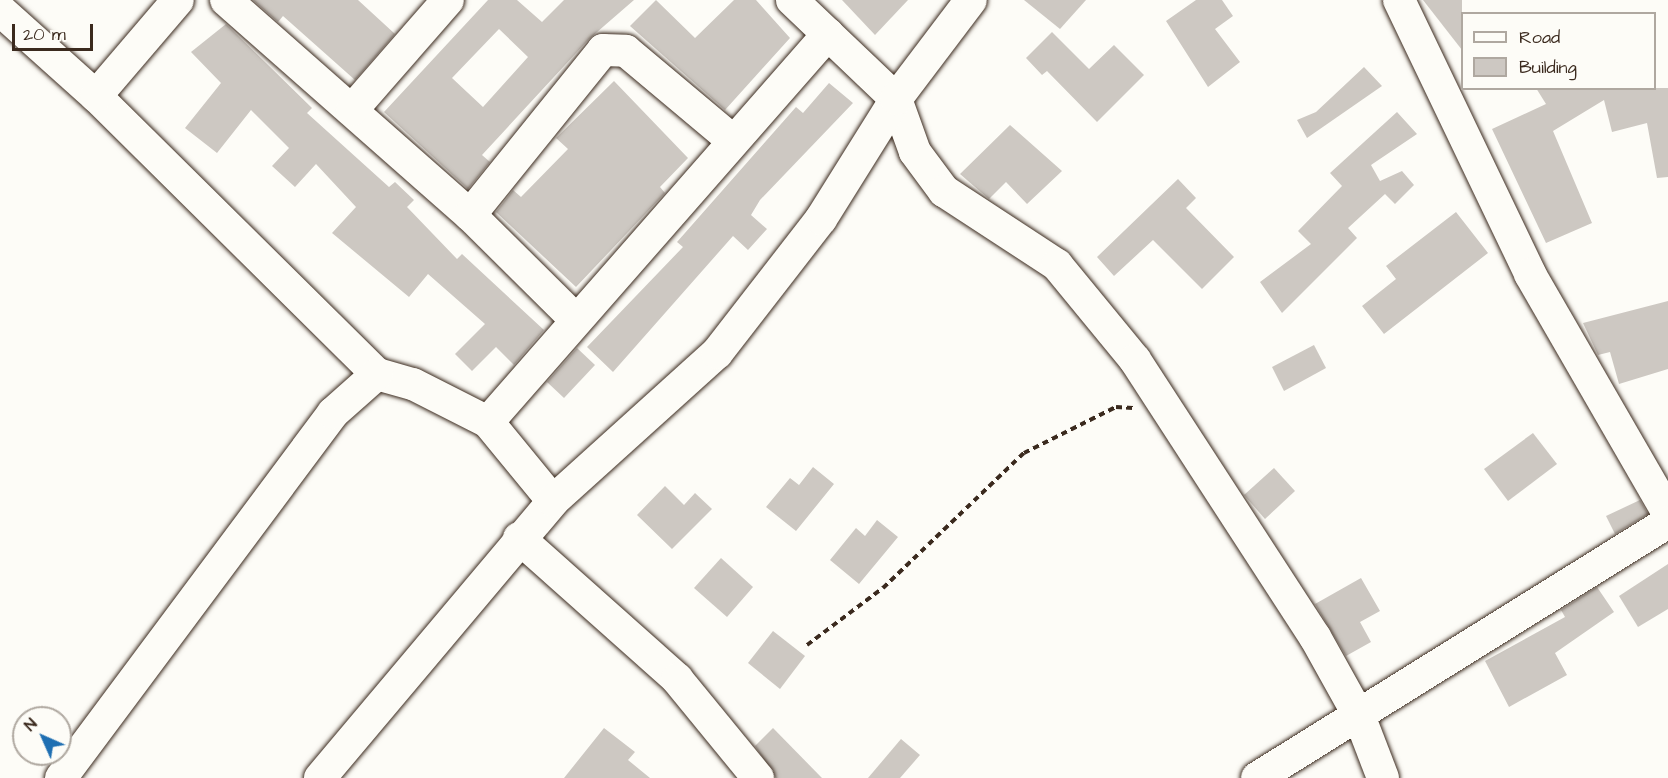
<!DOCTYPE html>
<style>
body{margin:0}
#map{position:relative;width:1668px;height:778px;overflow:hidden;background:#fdfcf7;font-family:"Architects Daughter",sans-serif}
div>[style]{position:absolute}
.building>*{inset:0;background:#cdc8c2}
.path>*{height:4px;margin-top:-2px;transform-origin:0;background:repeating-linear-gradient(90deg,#3b2a1e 0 6px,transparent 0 10.5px)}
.roads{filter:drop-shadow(0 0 2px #3b2a1e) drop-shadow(0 0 2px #3b2a1e)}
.minor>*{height:32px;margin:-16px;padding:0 16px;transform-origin:16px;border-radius:16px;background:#fdfcf7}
span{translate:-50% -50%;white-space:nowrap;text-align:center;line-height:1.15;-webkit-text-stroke:5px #fdfcf7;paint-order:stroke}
.legend{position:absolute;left:1461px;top:12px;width:195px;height:78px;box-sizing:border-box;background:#fdfcf7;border:2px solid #afa8a0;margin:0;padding:8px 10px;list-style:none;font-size:18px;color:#3b2a1e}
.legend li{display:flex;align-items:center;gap:12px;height:30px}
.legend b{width:30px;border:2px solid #afa8a0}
.north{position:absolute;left:12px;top:706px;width:60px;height:60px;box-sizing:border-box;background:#fdfcf7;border:2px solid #afa8a0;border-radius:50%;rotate:315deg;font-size:16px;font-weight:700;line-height:24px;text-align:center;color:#3b2a1e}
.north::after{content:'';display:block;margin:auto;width:21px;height:27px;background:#1f6fb2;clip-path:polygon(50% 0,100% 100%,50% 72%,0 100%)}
.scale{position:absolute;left:12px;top:24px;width:81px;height:27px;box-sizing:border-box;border:3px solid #3b2a1e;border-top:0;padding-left:8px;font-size:18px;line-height:21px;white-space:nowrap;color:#3b2a1e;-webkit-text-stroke:4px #fdfcf7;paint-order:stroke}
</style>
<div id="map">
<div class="building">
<i style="clip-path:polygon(253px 0,358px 0,395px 34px,355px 80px,283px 16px,278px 22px)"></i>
<i style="clip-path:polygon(evenodd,488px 0,517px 0,542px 22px,564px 0,634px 0,589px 39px,482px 155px,490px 162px,468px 189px,384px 112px,488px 0,499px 29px,528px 57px,483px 107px,452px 78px,499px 29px)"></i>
<i style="clip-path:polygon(656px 0,695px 38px,734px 0,756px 0,790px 38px,725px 110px,630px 26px)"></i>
<i style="clip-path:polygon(842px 0,908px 0,875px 35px)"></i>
<i style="clip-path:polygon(1024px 0,1086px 0,1060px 29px)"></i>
<i style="clip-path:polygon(1196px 0,1222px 0,1233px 16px,1215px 29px,1240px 62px,1208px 87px,1166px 21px)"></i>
<i style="clip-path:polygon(1423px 0,1462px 0,1462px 50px)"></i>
<i style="clip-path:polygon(226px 24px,312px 108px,307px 113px,389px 187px,395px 182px,414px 200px,407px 207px,457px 259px,462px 254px,544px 330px,514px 365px,496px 347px,472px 371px,455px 354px,485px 324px,428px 274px,409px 297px,332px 233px,356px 207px,316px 164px,295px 187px,272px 166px,289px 148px,251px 110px,217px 153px,185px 128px,221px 83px,191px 52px)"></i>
<i style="clip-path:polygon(1052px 32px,1089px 69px,1114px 45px,1144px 75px,1097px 122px,1047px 71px,1042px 75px,1026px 58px)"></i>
<i style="clip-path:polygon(1364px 67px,1382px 86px,1307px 138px,1297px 120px,1316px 112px)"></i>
<i style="clip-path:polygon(614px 81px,688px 158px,660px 187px,665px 193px,576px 287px,496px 212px,513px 190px,521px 197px,568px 149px,556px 138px)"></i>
<i style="clip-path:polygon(829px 83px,853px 103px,760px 200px,751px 215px,767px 229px,748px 250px,733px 236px,613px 372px,587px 347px,683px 247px,677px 242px,796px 107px,803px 113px)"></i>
<i style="clip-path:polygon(1536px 88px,1668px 88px,1668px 177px,1657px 178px,1647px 123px,1612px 132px,1604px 100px,1553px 131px,1592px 223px,1546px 243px,1492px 129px,1546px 104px)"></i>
<i style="clip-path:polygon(1397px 112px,1417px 134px,1371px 165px,1380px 181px,1402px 171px,1414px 185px,1395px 204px,1385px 194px,1348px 228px,1357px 238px,1282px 313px,1260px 282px,1311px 244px,1298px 231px,1342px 186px,1330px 173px)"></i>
<i style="clip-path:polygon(1010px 125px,1062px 171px,1027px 204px,1006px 182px,989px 199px,960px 174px)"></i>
<i style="clip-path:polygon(1178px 179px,1196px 198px,1186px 208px,1234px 257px,1202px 289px,1153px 240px,1114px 276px,1097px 257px)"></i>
<i style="clip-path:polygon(1456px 212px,1488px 253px,1384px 334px,1362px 306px,1396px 279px,1386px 266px)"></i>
<i style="clip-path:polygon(1668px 301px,1668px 369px,1619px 384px,1610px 352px,1598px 355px,1583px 323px)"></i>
<i style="clip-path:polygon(1314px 345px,1326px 368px,1284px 391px,1272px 367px)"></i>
<i style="clip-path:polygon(577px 348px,595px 365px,564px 398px,547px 382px)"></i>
<i style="clip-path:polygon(1533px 433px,1557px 464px,1508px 501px,1484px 469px)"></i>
<i style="clip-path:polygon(813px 467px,834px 484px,796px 531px,766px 507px,790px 478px,799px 485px)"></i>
<i style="clip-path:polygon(1274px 468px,1295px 491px,1265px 519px,1244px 495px)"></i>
<i style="clip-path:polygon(665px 486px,684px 505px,695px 493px,712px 509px,672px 549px,637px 515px)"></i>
<i style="clip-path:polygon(1640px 500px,1648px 514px,1615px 534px,1606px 516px)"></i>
<i style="clip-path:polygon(877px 520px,898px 537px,859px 584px,830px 560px,856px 528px,865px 536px)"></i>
<i style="clip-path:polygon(721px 558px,753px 587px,727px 617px,694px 588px)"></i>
<i style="clip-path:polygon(1668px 564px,1668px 609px,1638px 627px,1619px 596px)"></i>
<i style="clip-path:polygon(1361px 578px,1380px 611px,1360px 622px,1371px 642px,1346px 656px,1315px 604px)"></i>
<i style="clip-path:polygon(1597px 587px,1614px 612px,1555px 653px,1567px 675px,1509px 707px,1485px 661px,1565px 617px,1561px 610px)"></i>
<i style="clip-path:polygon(773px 631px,805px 656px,780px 689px,748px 663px)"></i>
<i style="clip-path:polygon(604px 728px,635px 752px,628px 760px,650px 778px,564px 778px)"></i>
<i style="clip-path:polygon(773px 728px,822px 778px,776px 778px,755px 746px)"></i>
<i style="clip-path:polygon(901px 739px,920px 755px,900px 778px,868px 778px)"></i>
</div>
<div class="path">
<i style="left:807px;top:645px;width:95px;rotate:-36.9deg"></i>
<i style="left:883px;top:588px;width:195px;rotate:-43.8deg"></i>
<i style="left:1024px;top:453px;width:103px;rotate:-26.6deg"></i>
<i style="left:1116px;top:407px;width:17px;rotate:3deg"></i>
</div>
<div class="roads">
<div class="minor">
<i style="left:226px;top:0;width:325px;rotate:41.4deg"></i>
<i style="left:470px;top:215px;width:149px;rotate:44.7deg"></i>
<i style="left:792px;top:0;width:144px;rotate:43.6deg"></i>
<i style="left:896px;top:99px;width:56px;rotate:70.3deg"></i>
<i style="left:915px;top:152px;width:49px;rotate:53.4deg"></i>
<i style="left:944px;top:191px;width:135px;rotate:33.2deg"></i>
<i style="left:1057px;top:265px;width:123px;rotate:50.6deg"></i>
<i style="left:1135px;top:360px;width:330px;rotate:57deg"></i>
<i style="left:1315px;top:637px;width:93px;rotate:60.9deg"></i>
<i style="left:1360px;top:718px;width:64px;rotate:69deg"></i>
<i style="left:1399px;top:0;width:304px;rotate:64.4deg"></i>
<i style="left:1530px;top:274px;width:276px;rotate:60deg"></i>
<i style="left:0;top:10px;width:129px;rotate:41.9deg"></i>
<i style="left:96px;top:96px;width:395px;rotate:44.7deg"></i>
<i style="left:377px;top:374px;width:37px;rotate:16deg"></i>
<i style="left:413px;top:384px;width:84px;rotate:26.9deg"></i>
<i style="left:488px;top:422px;width:102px;rotate:50.6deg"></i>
<i style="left:96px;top:96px;width:126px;rotate:-49.5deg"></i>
<i style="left:352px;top:110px;width:146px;rotate:-48.9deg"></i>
<i style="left:470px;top:215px;width:212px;rotate:-51.1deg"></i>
<i style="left:603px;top:50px;width:23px;rotate:2deg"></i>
<i style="left:626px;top:51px;width:137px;rotate:40deg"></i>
<i style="left:488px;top:422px;width:516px;rotate:-48.77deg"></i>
<i style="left:519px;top:538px;width:212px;rotate:41.7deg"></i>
<i style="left:677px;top:679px;width:128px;rotate:50.7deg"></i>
<i style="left:61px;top:778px;width:455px;rotate:-53.3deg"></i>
<i style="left:333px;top:413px;width:59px;rotate:-41.6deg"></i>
<i style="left:320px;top:778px;width:362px;rotate:-49.9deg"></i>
<i style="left:553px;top:501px;width:221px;rotate:-42.1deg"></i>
<i style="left:717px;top:353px;width:170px;rotate:-52.2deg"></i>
<i style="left:821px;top:219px;width:142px;rotate:-58deg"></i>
<i style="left:896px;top:99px;width:124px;rotate:-52.9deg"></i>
<i style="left:1257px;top:778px;width:484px;rotate:-31.9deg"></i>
</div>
</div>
<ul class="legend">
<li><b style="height:8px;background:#fdfcf7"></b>Road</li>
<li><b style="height:16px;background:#cdc8c2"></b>Building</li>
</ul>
<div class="north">N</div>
<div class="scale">20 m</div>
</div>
